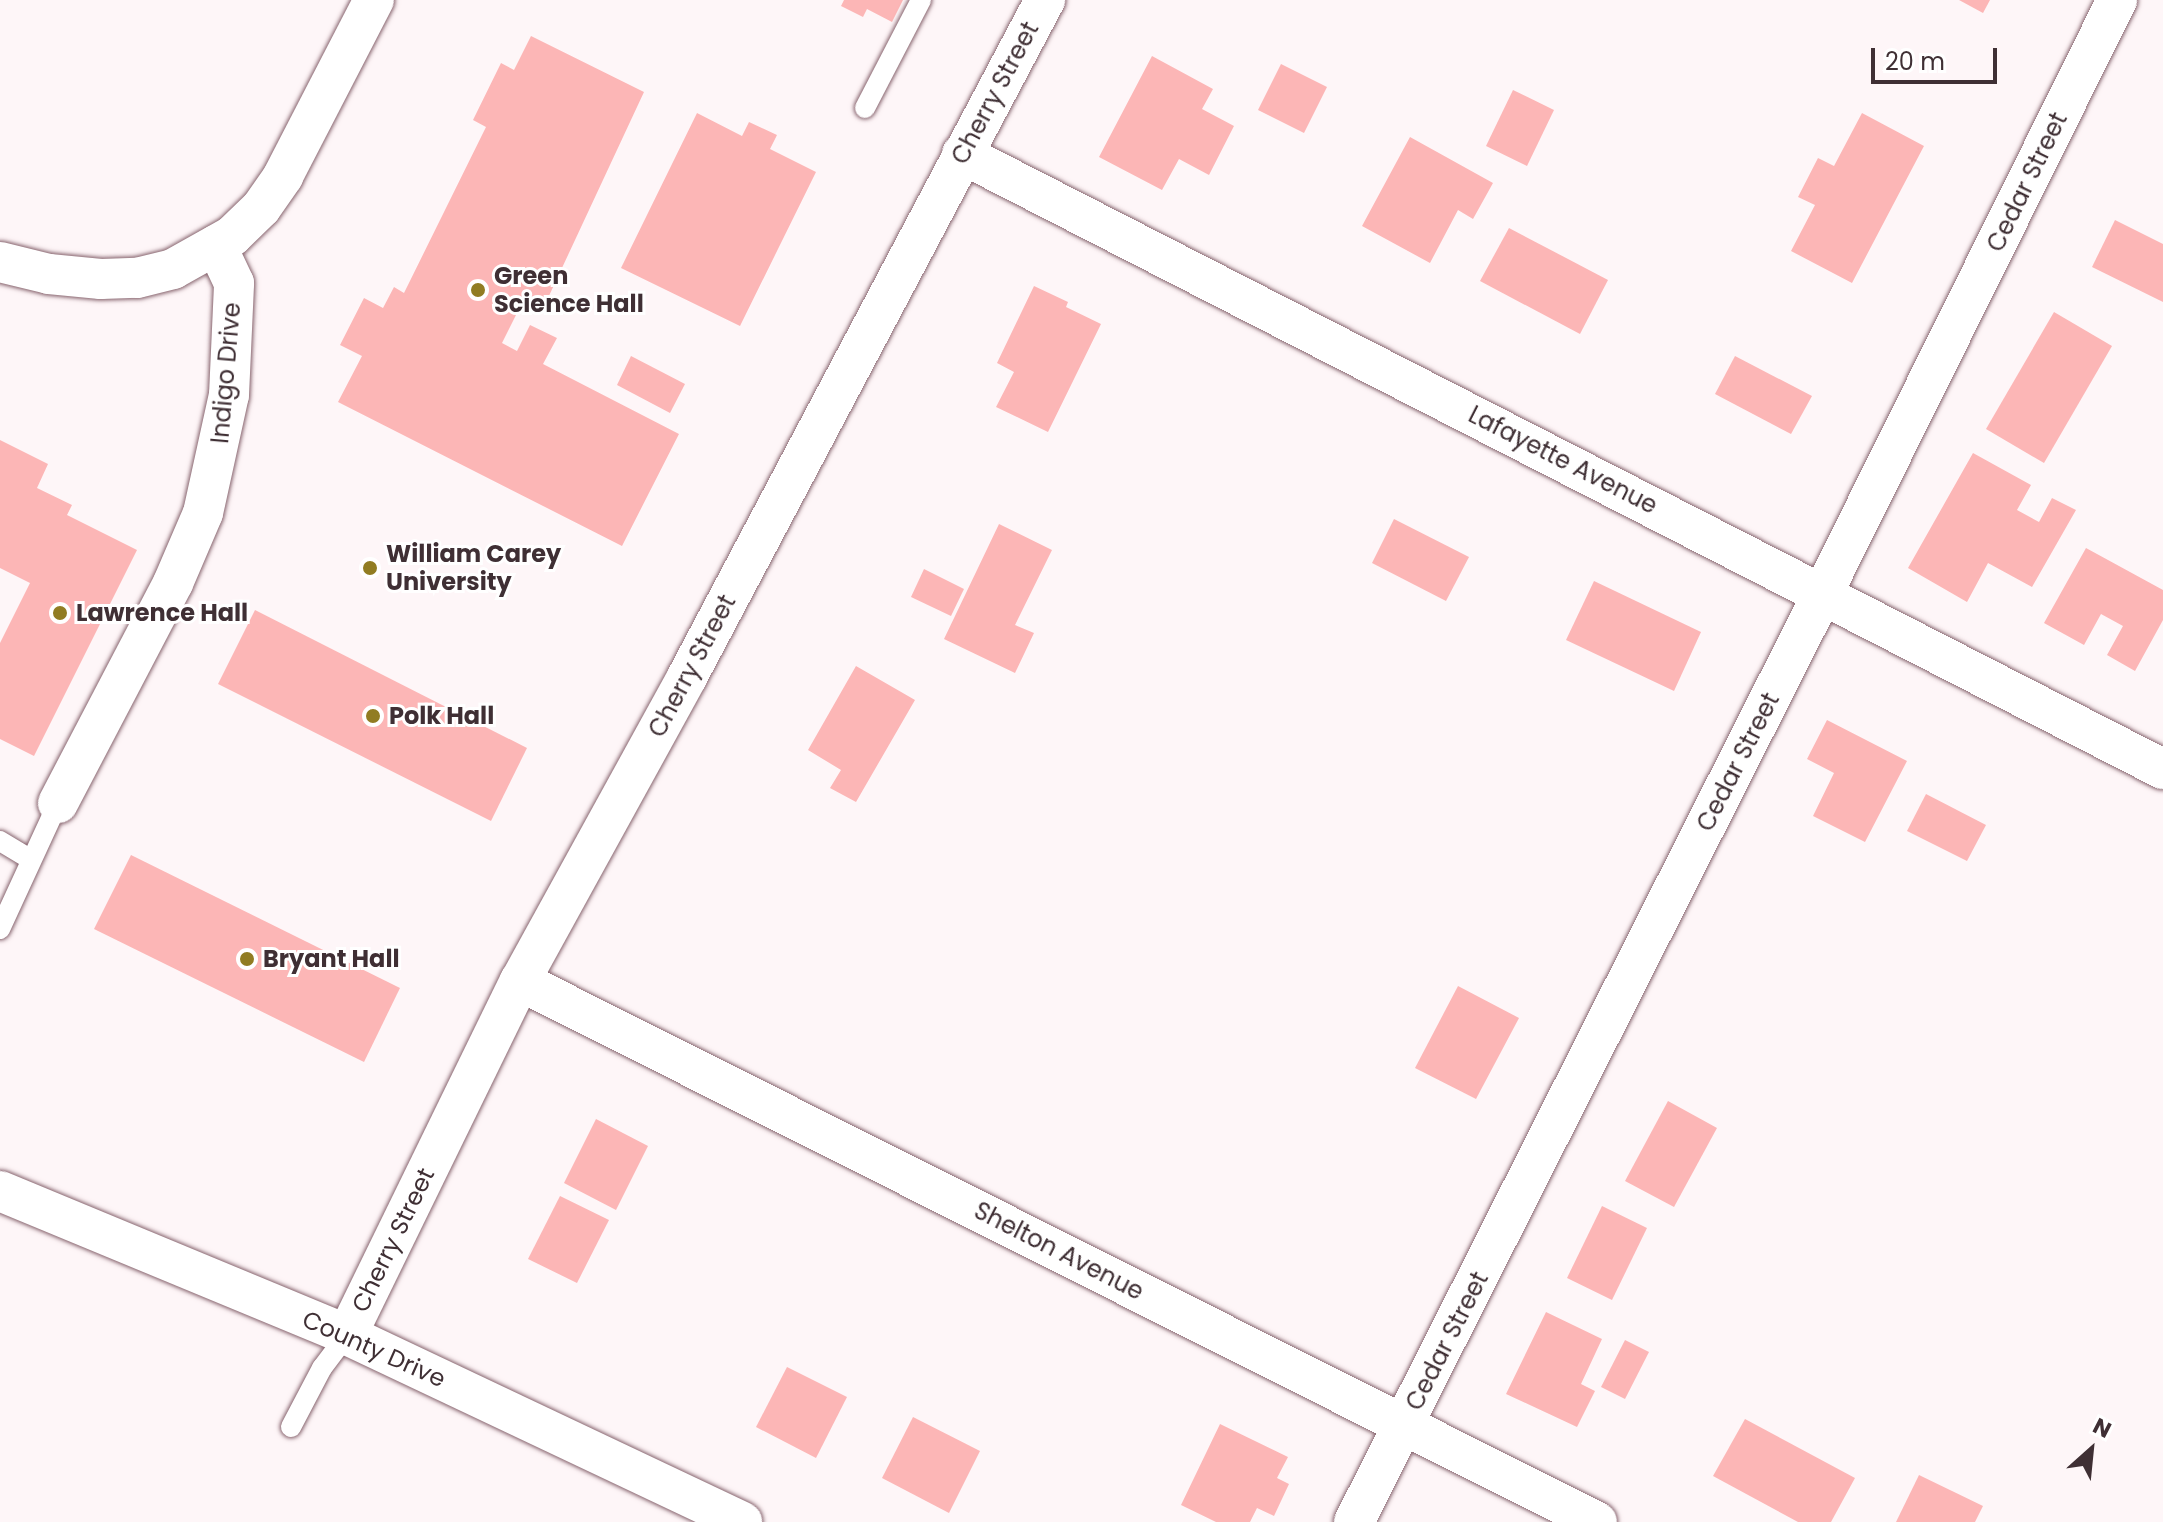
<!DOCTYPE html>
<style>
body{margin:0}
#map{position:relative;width:2163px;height:1522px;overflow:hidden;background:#fef6f8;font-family:Poppins,sans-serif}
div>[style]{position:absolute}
.building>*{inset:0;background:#fcb6b6}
.roads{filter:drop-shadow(0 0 2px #87646e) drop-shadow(0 0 2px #87646e)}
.lane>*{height:20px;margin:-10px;padding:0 10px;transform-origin:10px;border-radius:10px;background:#fff}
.street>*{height:40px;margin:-20px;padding:0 20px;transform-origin:20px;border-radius:20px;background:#fff}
.dots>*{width:22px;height:22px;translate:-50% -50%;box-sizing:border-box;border:4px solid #fff;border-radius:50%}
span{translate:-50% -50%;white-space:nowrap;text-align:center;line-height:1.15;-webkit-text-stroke:6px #fff;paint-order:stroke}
.street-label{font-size:24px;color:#3f2f34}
.poi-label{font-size:24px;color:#3f2f34;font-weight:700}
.left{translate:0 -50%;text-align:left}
.north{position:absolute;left:2051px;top:1410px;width:80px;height:80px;-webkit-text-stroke:6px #fff;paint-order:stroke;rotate:27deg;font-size:22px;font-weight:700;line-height:32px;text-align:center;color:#3f2f34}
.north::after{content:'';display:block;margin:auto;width:28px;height:36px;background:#3f2f34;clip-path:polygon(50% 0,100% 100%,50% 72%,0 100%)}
.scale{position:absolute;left:1871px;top:48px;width:126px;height:36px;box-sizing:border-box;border:4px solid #3f2f34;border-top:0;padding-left:10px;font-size:24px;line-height:28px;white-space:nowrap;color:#3f2f34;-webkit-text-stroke:6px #fff;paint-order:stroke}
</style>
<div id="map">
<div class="building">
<i style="clip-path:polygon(844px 0,903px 0,892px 22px,867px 9px,863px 17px,841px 6px)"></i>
<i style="clip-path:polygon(1959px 0,1990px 0,1983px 13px)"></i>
<i style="clip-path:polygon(531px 36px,644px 92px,541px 313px,522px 303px,502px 343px,517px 351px,530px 325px,557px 338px,543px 364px,679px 434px,622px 546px,338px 402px,362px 356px,340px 345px,364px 298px,383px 308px,394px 287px,404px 293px,486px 127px,473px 120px,501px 63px,514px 70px)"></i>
<i style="clip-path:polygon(1152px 56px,1213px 89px,1202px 109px,1234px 126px,1209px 175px,1179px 159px,1162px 190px,1099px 157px)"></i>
<i style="clip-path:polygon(1281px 64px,1327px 87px,1304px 133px,1258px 110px)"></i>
<i style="clip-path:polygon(1513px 90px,1554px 110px,1527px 166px,1486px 146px)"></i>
<i style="clip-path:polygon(697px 113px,742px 136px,749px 122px,777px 135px,770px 149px,816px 172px,740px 326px,621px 268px)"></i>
<i style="clip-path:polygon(1862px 113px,1924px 146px,1852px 283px,1791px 251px,1815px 205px,1798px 197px,1818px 158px,1834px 166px)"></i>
<i style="clip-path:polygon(1410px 137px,1493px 183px,1473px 219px,1458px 210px,1430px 263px,1362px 226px)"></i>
<i style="clip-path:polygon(2115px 220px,2163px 244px,2163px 302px,2092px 267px)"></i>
<i style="clip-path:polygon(1509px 228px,1608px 280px,1580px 334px,1480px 281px)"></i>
<i style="clip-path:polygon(1034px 286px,1068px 302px,1066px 307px,1101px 324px,1048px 432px,996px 407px,1014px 372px,997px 363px)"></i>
<i style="clip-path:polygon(2054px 312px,2112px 346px,2044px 463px,1986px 429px)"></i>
<i style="clip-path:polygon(631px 356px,685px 384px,670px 413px,617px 385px)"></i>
<i style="clip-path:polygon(1735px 356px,1812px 396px,1791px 434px,1715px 394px)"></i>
<i style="clip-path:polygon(0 440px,48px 464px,37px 488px,72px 505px,67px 515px,137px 550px,34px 756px,0 739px,0 643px,30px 583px,0 568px)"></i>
<i style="clip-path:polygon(1973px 453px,2031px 485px,2017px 510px,2039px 522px,2052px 498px,2076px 510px,2032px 587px,1988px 563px,1967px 602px,1908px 568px)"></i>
<i style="clip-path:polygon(1394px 519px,1469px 557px,1446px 601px,1372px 563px)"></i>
<i style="clip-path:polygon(999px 524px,1052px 550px,1015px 625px,1034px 633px,1015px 673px,944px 639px)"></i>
<i style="clip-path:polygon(2086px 548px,2163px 590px,2163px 620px,2135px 671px,2107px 655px,2123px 626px,2101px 614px,2084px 645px,2044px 623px)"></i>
<i style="clip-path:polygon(924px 569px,964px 589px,951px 616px,911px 597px)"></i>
<i style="clip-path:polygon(1594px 581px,1701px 632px,1674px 691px,1566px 640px)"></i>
<i style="clip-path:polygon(255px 610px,527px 748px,491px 821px,218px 684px)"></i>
<i style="clip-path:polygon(856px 666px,915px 700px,856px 802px,830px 788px,841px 770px,808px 750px)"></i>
<i style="clip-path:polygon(1827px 720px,1907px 761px,1865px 842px,1813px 816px,1834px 773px,1807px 759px)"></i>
<i style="clip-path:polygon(1926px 794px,1986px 825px,1967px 861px,1907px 831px)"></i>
<i style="clip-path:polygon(131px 855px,400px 988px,364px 1062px,94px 929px)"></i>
<i style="clip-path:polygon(1458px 986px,1519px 1018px,1476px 1099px,1415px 1068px)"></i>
<i style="clip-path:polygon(1668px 1101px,1717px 1128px,1674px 1207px,1625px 1181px)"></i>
<i style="clip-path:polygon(596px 1119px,648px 1146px,616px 1210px,564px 1183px)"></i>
<i style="clip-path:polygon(560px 1196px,609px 1220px,577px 1283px,528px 1259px)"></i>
<i style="clip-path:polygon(1602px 1206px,1647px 1228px,1612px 1300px,1567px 1278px)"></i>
<i style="clip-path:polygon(1546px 1312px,1602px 1339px,1581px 1384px,1595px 1391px,1577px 1427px,1506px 1394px)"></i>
<i style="clip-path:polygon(1625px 1340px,1649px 1352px,1625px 1399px,1601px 1387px)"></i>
<i style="clip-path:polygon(787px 1367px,847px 1397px,816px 1458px,756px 1427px)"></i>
<i style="clip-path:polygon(913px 1417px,980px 1451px,949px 1513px,882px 1478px)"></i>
<i style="clip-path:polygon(1745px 1419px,1855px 1478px,1831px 1522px,1798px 1522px,1713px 1476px)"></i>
<i style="clip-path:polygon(1220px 1424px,1288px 1457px,1277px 1478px,1289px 1484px,1274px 1516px,1257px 1508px,1250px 1522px,1216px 1522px,1181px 1505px)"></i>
<i style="clip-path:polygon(1919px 1475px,1983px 1506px,1975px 1522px,1896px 1522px)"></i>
</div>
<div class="roads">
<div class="lane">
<i style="left:865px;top:108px;width:122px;rotate:-62.6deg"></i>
<i style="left:0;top:841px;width:35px;rotate:31deg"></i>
<i style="left:0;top:929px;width:139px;rotate:-65.3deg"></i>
<i style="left:291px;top:1427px;width:67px;rotate:-62.3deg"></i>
<i style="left:322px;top:1368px;width:41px;rotate:-52.9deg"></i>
</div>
<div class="street">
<i style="left:962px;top:154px;width:1349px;rotate:27.12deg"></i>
<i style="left:0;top:262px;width:50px;rotate:13.8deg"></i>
<i style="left:49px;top:274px;width:52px;rotate:5.5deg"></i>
<i style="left:101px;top:279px;width:36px;rotate:-2deg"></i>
<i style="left:137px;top:278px;width:37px;rotate:-14deg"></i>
<i style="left:173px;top:269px;width:68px;rotate:-29.2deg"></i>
<i style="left:232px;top:236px;width:40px;rotate:-44deg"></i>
<i style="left:261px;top:208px;width:39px;rotate:-55deg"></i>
<i style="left:283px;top:176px;width:198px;rotate:-62.7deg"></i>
<i style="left:58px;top:803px;width:248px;rotate:-62.4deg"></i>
<i style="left:173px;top:583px;width:76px;rotate:-66.8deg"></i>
<i style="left:203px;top:513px;width:121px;rotate:-77.6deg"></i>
<i style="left:229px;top:395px;width:112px;rotate:-87.4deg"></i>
<i style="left:234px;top:283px;width:42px;rotate:-115.3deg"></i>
<i style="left:520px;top:981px;width:1205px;rotate:26.67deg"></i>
<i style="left:0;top:1191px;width:376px;rotate:22.5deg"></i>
<i style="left:347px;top:1335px;width:437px;rotate:25.3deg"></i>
<i style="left:347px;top:1335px;width:394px;rotate:-64deg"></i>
<i style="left:520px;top:981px;width:347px;rotate:-61.2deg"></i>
<i style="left:687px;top:677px;width:766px;rotate:-62.13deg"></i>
<i style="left:1354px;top:1522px;width:1041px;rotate:-63.21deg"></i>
<i style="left:1823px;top:593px;width:662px;rotate:-63.63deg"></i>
</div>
</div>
<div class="dots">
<i style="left:478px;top:290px;background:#917c22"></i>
<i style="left:370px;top:568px;background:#917c22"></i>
<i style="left:60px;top:613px;background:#917c22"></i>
<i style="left:373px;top:716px;background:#917c22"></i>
<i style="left:247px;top:959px;background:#917c22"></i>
</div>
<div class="street-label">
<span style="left:995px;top:93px;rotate:-62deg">Cherry Street</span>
<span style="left:2027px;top:182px;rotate:-64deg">Cedar Street</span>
<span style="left:226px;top:373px;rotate:-85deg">Indigo Drive</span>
<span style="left:1563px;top:460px;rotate:27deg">Lafayette Avenue</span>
<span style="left:692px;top:666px;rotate:-62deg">Cherry Street</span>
<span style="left:1738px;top:762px;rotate:-63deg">Cedar Street</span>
<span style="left:393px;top:1240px;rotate:-64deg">Cherry Street</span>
<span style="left:1059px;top:1251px;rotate:27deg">Shelton Avenue</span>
<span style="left:1447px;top:1341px;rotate:-63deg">Cedar Street</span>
<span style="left:374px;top:1349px;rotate:24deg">County Drive</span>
</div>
<div class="poi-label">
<span class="left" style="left:494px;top:290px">Green<br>Science Hall</span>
<span class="left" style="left:386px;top:568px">William Carey<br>University</span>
<span class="left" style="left:76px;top:613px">Lawrence Hall</span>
<span class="left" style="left:389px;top:716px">Polk Hall</span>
<span class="left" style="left:263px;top:959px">Bryant Hall</span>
</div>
<div class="north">N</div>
<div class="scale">20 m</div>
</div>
